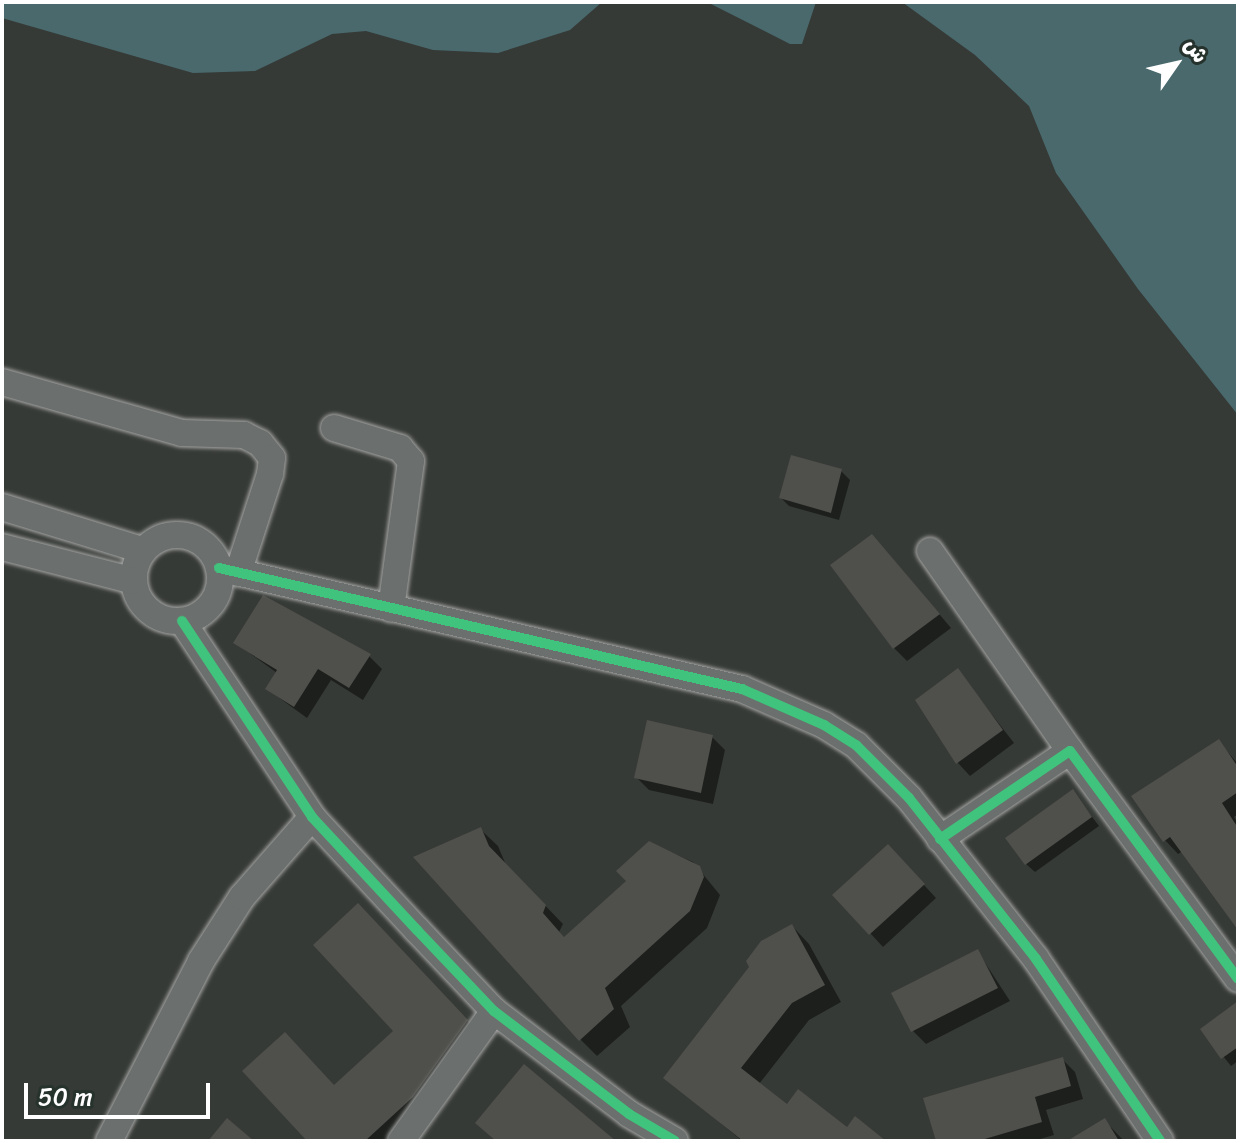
<!DOCTYPE html>
<meta charset="utf-8">
<style>
body{margin:0}
#map{position:relative;width:1240px;height:1143px;overflow:hidden;background:#363a36;font-family:Sriracha,"Playpen Sans Arabic",sans-serif}
div>[style]{position:absolute}
.water>*{inset:0;background:#49696d}
.shadow>*{inset:0;background:#0007}
.building>*{inset:0;background:#4f4f4b}
.roads{filter:drop-shadow(0 0 2px #a5a6a5) drop-shadow(0 0 2px #a5a6a5)}
.minor>*{height:26px;margin:-13px;padding:0 13px;transform-origin:13px;border-radius:13px;background:#6b6f6d}
.minor>.ring{margin:-13px;padding:0;box-sizing:content-box;background:none;border:26px solid #6b6f6d;border-radius:50%}
.cycleway>*{height:10px;margin:-5px;padding:0 5px;transform-origin:5px;border-radius:5px;background:#40c37c}
span{translate:-50% -50%;white-space:nowrap;text-align:center;line-height:1.15;-webkit-text-stroke:6px #26332d;paint-order:stroke}
.frame{position:absolute;inset:0;border:4px solid #fff;pointer-events:none}
.north{position:absolute;left:1136px;top:24px;width:80px;height:80px;-webkit-text-stroke:6px #26332d;paint-order:stroke;rotate:56deg;font-size:22px;font-weight:700;line-height:32px;text-align:center;color:#fff}
.north::after{content:'';display:block;margin:auto;width:28px;height:36px;background:#fff;clip-path:polygon(50% 0,100% 100%,50% 72%,0 100%)}
.scale{position:absolute;left:24px;top:1083px;width:186px;height:36px;box-sizing:border-box;border:4px solid #fff;border-top:0;padding-left:10px;font-size:24px;line-height:28px;white-space:nowrap;color:#fff;-webkit-text-stroke:6px #26332d;paint-order:stroke}
</style>
<div id="map">
<div class="water">
<i style="clip-path:polygon(2px 2px,602px 2px,570px 30px,498px 53px,433px 50px,366px 31px,332px 34px,255px 71px,193px 73px,2px 18px)"></i>
<i style="clip-path:polygon(707px 2px,816px 2px,802px 44px,790px 44px)"></i>
<i style="clip-path:polygon(902px 2px,1238px 2px,1238px 415px,1138px 289px,1056px 173px,1029px 106px,975px 55px)"></i>
</div>
<div class="shadow">
<i style="clip-path:polygon(841px 471px,850px 480px,839px 520px,789px 506px,781px 498px)"></i>
<i style="clip-path:polygon(885px 550px,951px 628px,907px 661px,894px 648px)"></i>
<i style="clip-path:polygon(236px 643px,369px 656px,382px 669px,363px 700px,331px 680px,307px 718px,267px 689px,277px 673px)"></i>
<i style="clip-path:polygon(958px 671px,1014px 743px,970px 776px,958px 763px)"></i>
<i style="clip-path:polygon(712px 737px,725px 750px,713px 804px,649px 790px,636px 777px)"></i>
<i style="clip-path:polygon(1219px 742px,1238px 764px,1238px 814px,1234px 817px,1238px 823px,1238px 929px,1183px 851px,1178px 854px,1165px 840px)"></i>
<i style="clip-path:polygon(1073px 792px,1099px 826px,1035px 872px,1026px 864px)"></i>
<i style="clip-path:polygon(480px 829px,498px 846px,506px 865px,563px 924px,559px 932px,565px 939px,628px 881px,650px 843px,693px 862px,720px 895px,707px 928px,621px 1006px,630px 1027px,597px 1056px,580px 1039px)"></i>
<i style="clip-path:polygon(900px 859px,936px 898px,883px 947px,835px 895px)"></i>
<i style="clip-path:polygon(375px 923px,484px 1039px,401px 1141px,310px 1141px,335px 1088px,396px 1031px)"></i>
<i style="clip-path:polygon(792px 926px,809px 944px,841px 1002px,809px 1020px,759px 1084px,787px 1106px,883px 1141px,742px 1141px,666px 1078px)"></i>
<i style="clip-path:polygon(978px 952px,1010px 1001px,926px 1044px,913px 1031px)"></i>
<i style="clip-path:polygon(1238px 1004px,1238px 1061px,1231px 1066px,1202px 1030px)"></i>
<i style="clip-path:polygon(1062px 1059px,1075px 1072px,1083px 1099px,1046px 1110px,1054px 1135px,1033px 1141px,938px 1141px)"></i>
<i style="clip-path:polygon(1104px 1120px,1124px 1141px,1071px 1141px)"></i>
</div>
<div class="building">
<i style="clip-path:polygon(791px 455px,842px 469px,831px 513px,779px 498px)"></i>
<i style="clip-path:polygon(872px 534px,940px 614px,893px 649px,830px 565px)"></i>
<i style="clip-path:polygon(263px 595px,371px 654px,349px 688px,318px 669px,294px 707px,265px 689px,277px 670px,233px 643px)"></i>
<i style="clip-path:polygon(958px 668px,1003px 730px,956px 764px,915px 700px)"></i>
<i style="clip-path:polygon(647px 720px,713px 735px,701px 793px,634px 778px)"></i>
<i style="clip-path:polygon(1219px 739px,1238px 767px,1238px 792px,1222px 803px,1238px 828px,1238px 930px,1170px 837px,1163px 842px,1131px 796px)"></i>
<i style="clip-path:polygon(1073px 789px,1092px 817px,1025px 865px,1005px 838px)"></i>
<i style="clip-path:polygon(481px 827px,489px 846px,546px 905px,543px 913px,564px 937px,626px 881px,616px 871px,649px 841px,700px 866px,704px 877px,690px 911px,605px 988px,614px 1009px,579px 1041px,413px 857px)"></i>
<i style="clip-path:polygon(888px 844px,925px 884px,869px 935px,832px 895px)"></i>
<i style="clip-path:polygon(358px 903px,468px 1020px,413px 1097px,365px 1141px,307px 1141px,242px 1071px,285px 1032px,334px 1085px,393px 1031px,313px 945px)"></i>
<i style="clip-path:polygon(792px 924px,825px 985px,792px 1003px,741px 1068px,787px 1104px,798px 1089px,847px 1127px,855px 1116px,886px 1141px,743px 1141px,663px 1078px,749px 967px,746px 961px,761px 941px)"></i>
<i style="clip-path:polygon(978px 949px,998px 988px,911px 1032px,891px 993px)"></i>
<i style="clip-path:polygon(1238px 1001px,1238px 1047px,1221px 1059px,1200px 1029px)"></i>
<i style="clip-path:polygon(1063px 1057px,1071px 1086px,1035px 1097px,1042px 1122px,978px 1141px,936px 1141px,923px 1098px)"></i>
<i style="clip-path:polygon(524px 1064px,616px 1141px,496px 1141px,475px 1123px)"></i>
<i style="clip-path:polygon(227px 1118px,254px 1141px,208px 1141px)"></i>
<i style="clip-path:polygon(1105px 1118px,1119px 1141px,1067px 1141px)"></i>
</div>
<div class="roads">
<div class="minor">
<i style="left:2px;top:382px;width:187px;rotate:15.8deg"></i>
<i style="left:182px;top:433px;width:62px;rotate:1.8deg"></i>
<i style="left:244px;top:435px;width:18px;rotate:27deg"></i>
<i style="left:260px;top:443px;width:19px;rotate:51deg"></i>
<i style="left:272px;top:458px;width:16px;rotate:97deg"></i>
<i style="left:270px;top:474px;width:104px;rotate:107.9deg"></i>
<i style="left:334px;top:428px;width:69px;rotate:16.9deg"></i>
<i style="left:400px;top:448px;width:17px;rotate:50deg"></i>
<i style="left:411px;top:461px;width:149px;rotate:97.7deg"></i>
<i style="left:2px;top:507px;width:146px;rotate:17.1deg"></i>
<i class="ring" style="left:134px;top:535px;width:60px;height:60px"></i>
<i style="left:2px;top:547px;width:136px;rotate:14.4deg"></i>
<i style="left:930px;top:551px;width:244px;rotate:55deg"></i>
<i style="left:219px;top:568px;width:537px;rotate:13.03deg"></i>
<i style="left:742px;top:689px;width:90px;rotate:23.7deg"></i>
<i style="left:824px;top:725px;width:38px;rotate:32deg"></i>
<i style="left:856px;top:745px;width:75px;rotate:45deg"></i>
<i style="left:909px;top:798px;width:205px;rotate:51.7deg"></i>
<i style="left:1036px;top:959px;width:220px;rotate:55.7deg"></i>
<i style="left:182px;top:621px;width:235px;rotate:56.4deg"></i>
<i style="left:312px;top:817px;width:154px;rotate:47.1deg"></i>
<i style="left:417px;top:930px;width:112px;rotate:46.5deg"></i>
<i style="left:494px;top:1011px;width:170px;rotate:37.3deg"></i>
<i style="left:629px;top:1114px;width:53px;rotate:30.4deg"></i>
<i style="left:940px;top:839px;width:157px;rotate:-34.1deg"></i>
<i style="left:1070px;top:751px;width:283px;rotate:53.6deg"></i>
<i style="left:109px;top:1141px;width:202px;rotate:-62.9deg"></i>
<i style="left:201px;top:961px;width:76px;rotate:-57.4deg"></i>
<i style="left:242px;top:897px;width:106px;rotate:-48.8deg"></i>
<i style="left:401px;top:1141px;width:160px;rotate:-54.4deg"></i>
</div>
</div>
<div class="cycleway">
<i style="left:219px;top:568px;width:537px;rotate:13.03deg"></i>
<i style="left:742px;top:689px;width:90px;rotate:23.7deg"></i>
<i style="left:824px;top:725px;width:38px;rotate:32deg"></i>
<i style="left:856px;top:745px;width:75px;rotate:45deg"></i>
<i style="left:909px;top:798px;width:205px;rotate:51.7deg"></i>
<i style="left:1036px;top:959px;width:220px;rotate:55.7deg"></i>
<i style="left:182px;top:621px;width:235px;rotate:56.4deg"></i>
<i style="left:312px;top:817px;width:154px;rotate:47.1deg"></i>
<i style="left:417px;top:930px;width:112px;rotate:46.5deg"></i>
<i style="left:494px;top:1011px;width:170px;rotate:37.3deg"></i>
<i style="left:629px;top:1114px;width:53px;rotate:30.4deg"></i>
<i style="left:940px;top:839px;width:157px;rotate:-34.1deg"></i>
<i style="left:1070px;top:751px;width:283px;rotate:53.6deg"></i>
</div>
<div class="frame"></div>
<div class="north">ش</div>
<div class="scale">50 m</div>
</div>
